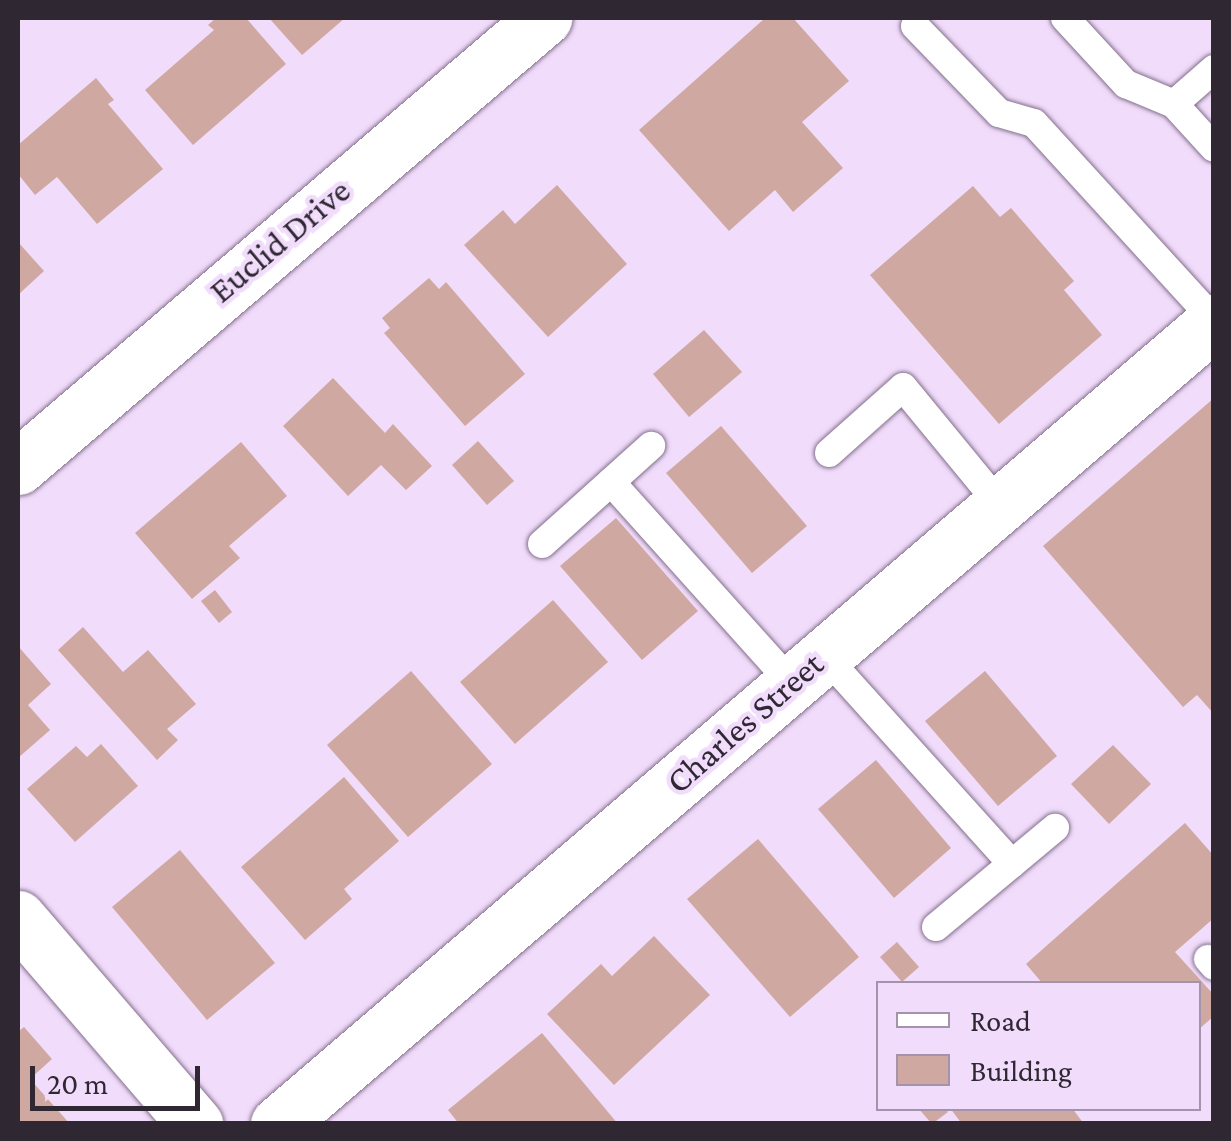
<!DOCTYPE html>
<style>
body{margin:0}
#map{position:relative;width:1231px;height:1141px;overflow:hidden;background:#f1dcfb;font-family:"Crimson Pro",serif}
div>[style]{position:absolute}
.building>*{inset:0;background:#cfa9a1}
.roads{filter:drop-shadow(0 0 2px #83708c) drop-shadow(0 0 2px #83708c)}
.service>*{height:28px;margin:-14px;padding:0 14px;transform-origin:14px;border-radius:14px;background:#fff}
.minor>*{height:55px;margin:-27.5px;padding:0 27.5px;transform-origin:27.5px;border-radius:27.5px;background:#fff}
span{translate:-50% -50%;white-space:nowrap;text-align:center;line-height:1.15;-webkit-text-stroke:9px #f1dcfb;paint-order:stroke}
.street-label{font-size:35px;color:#2f2833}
.frame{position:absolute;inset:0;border:20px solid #2f2833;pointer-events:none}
.legend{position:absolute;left:876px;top:981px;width:325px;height:130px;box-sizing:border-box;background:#f1dcfb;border:2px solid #a394ab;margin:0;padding:12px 18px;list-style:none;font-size:30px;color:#2f2833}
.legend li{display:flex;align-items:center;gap:20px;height:50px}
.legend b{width:50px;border:2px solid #a394ab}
.scale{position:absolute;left:30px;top:1066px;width:170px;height:45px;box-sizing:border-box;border:5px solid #2f2833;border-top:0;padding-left:12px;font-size:30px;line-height:35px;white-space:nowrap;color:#2f2833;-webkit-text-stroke:8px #f1dcfb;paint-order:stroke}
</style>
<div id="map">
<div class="building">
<i style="clip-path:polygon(216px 18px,246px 18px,286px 64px,193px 145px,145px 90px,214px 30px,208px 25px)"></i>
<i style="clip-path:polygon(269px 18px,345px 18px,302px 55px)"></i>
<i style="clip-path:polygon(765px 18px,793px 18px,849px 81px,802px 122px,843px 168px,793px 212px,775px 190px,729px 231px,639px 130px)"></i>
<i style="clip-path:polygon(96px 78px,114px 100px,108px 104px,163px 169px,97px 224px,57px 177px,35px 195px,18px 174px,18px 145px)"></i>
<i style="clip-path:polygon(557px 185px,627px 264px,548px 337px,464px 245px,503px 210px,515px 224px)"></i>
<i style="clip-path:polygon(973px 186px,1000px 217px,1011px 208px,1074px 281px,1064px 290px,1102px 335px,999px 424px,870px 275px)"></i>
<i style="clip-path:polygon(18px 242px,44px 271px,18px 295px)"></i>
<i style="clip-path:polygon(429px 278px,439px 289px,446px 282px,525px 374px,465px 426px,384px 333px,390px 328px,382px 318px)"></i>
<i style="clip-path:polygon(704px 330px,742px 372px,689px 417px,653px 374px)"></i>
<i style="clip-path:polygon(333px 378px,385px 433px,393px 424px,432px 466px,406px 490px,381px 465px,348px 496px,283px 426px)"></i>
<i style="clip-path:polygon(1214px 398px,1214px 714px,1197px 695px,1183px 707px,1043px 546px)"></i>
<i style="clip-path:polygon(721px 426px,807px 526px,752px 573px,666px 473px)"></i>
<i style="clip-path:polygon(478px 441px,514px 481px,487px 505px,452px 465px)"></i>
<i style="clip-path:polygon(241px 442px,287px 496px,229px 546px,240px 558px,192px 599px,135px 533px)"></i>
<i style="clip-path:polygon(616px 518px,698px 611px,642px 660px,560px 566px)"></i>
<i style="clip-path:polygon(215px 590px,232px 612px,219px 623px,201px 601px)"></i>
<i style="clip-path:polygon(553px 600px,608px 662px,515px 744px,460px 682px)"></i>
<i style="clip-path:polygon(83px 627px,123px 672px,148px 650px,196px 704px,167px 729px,178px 740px,157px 760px,58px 650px)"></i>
<i style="clip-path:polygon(18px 646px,51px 684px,28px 705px,50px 730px,18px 758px)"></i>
<i style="clip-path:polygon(411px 671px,492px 764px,408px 837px,327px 745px)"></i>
<i style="clip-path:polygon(985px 671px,1057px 756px,998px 806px,925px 721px)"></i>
<i style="clip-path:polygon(101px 744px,138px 786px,75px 842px,27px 789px,76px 746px,87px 757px)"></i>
<i style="clip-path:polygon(1113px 745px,1151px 784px,1109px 824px,1071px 784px)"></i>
<i style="clip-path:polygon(876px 760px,951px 848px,894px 898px,818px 809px)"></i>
<i style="clip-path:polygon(344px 777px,399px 841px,344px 889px,352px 899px,305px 940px,241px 867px)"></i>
<i style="clip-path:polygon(1185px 823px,1214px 856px,1214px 918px,1175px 952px,1214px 995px,1214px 1016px,1198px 1030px,1198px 984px,1043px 984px,1026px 964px)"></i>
<i style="clip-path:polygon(758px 839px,859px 957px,790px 1017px,687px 899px)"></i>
<i style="clip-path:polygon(180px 850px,275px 963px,207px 1020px,112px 907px)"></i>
<i style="clip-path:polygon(654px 936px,710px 995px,614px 1085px,547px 1014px,601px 964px,612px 976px)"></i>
<i style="clip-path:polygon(897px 942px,919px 967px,902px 982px,880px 957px)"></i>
<i style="clip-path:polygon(24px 1027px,52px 1059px,30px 1079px,70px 1124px,18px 1124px,18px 1032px)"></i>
<i style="clip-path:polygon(542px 1033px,618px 1124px,459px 1124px,448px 1110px)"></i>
<i style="clip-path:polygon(918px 1108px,945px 1108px,948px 1112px,932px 1124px)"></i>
<i style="clip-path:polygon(950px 1108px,1072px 1108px,1084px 1124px,962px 1124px)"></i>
</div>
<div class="roads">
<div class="service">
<i style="left:1065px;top:18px;width:90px;rotate:47.3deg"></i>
<i style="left:1126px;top:84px;width:52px;rotate:22.6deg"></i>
<i style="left:1174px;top:104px;width:53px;rotate:-41.2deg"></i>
<i style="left:915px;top:26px;width:121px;rotate:46deg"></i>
<i style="left:999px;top:113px;width:36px;rotate:16deg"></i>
<i style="left:1034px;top:123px;width:267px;rotate:47.6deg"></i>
<i style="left:1174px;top:104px;width:59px;rotate:47.7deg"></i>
<i style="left:829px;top:453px;width:99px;rotate:-41.7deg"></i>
<i style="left:903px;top:387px;width:153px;rotate:50.6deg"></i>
<i style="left:611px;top:482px;width:271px;rotate:48.1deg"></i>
<i style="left:542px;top:544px;width:147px;rotate:-42deg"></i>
<i style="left:824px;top:655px;width:281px;rotate:48deg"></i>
<i style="left:936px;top:927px;width:155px;rotate:-39.8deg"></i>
<i style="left:1208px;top:959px;width:9px;rotate:49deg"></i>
</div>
<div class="minor">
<i style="left:18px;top:467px;width:692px;rotate:-40.48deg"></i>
<i style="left:18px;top:918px;width:272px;rotate:49.3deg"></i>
<i style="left:278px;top:1124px;width:1233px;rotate:-40.59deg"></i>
</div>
</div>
<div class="street-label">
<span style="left:280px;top:241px;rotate:-40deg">Euclid Drive</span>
<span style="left:745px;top:723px;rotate:-41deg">Charles Street</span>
</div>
<div class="frame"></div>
<ul class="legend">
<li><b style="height:12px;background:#fff"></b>Road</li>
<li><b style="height:28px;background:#cfa9a1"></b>Building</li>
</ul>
<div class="scale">20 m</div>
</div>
